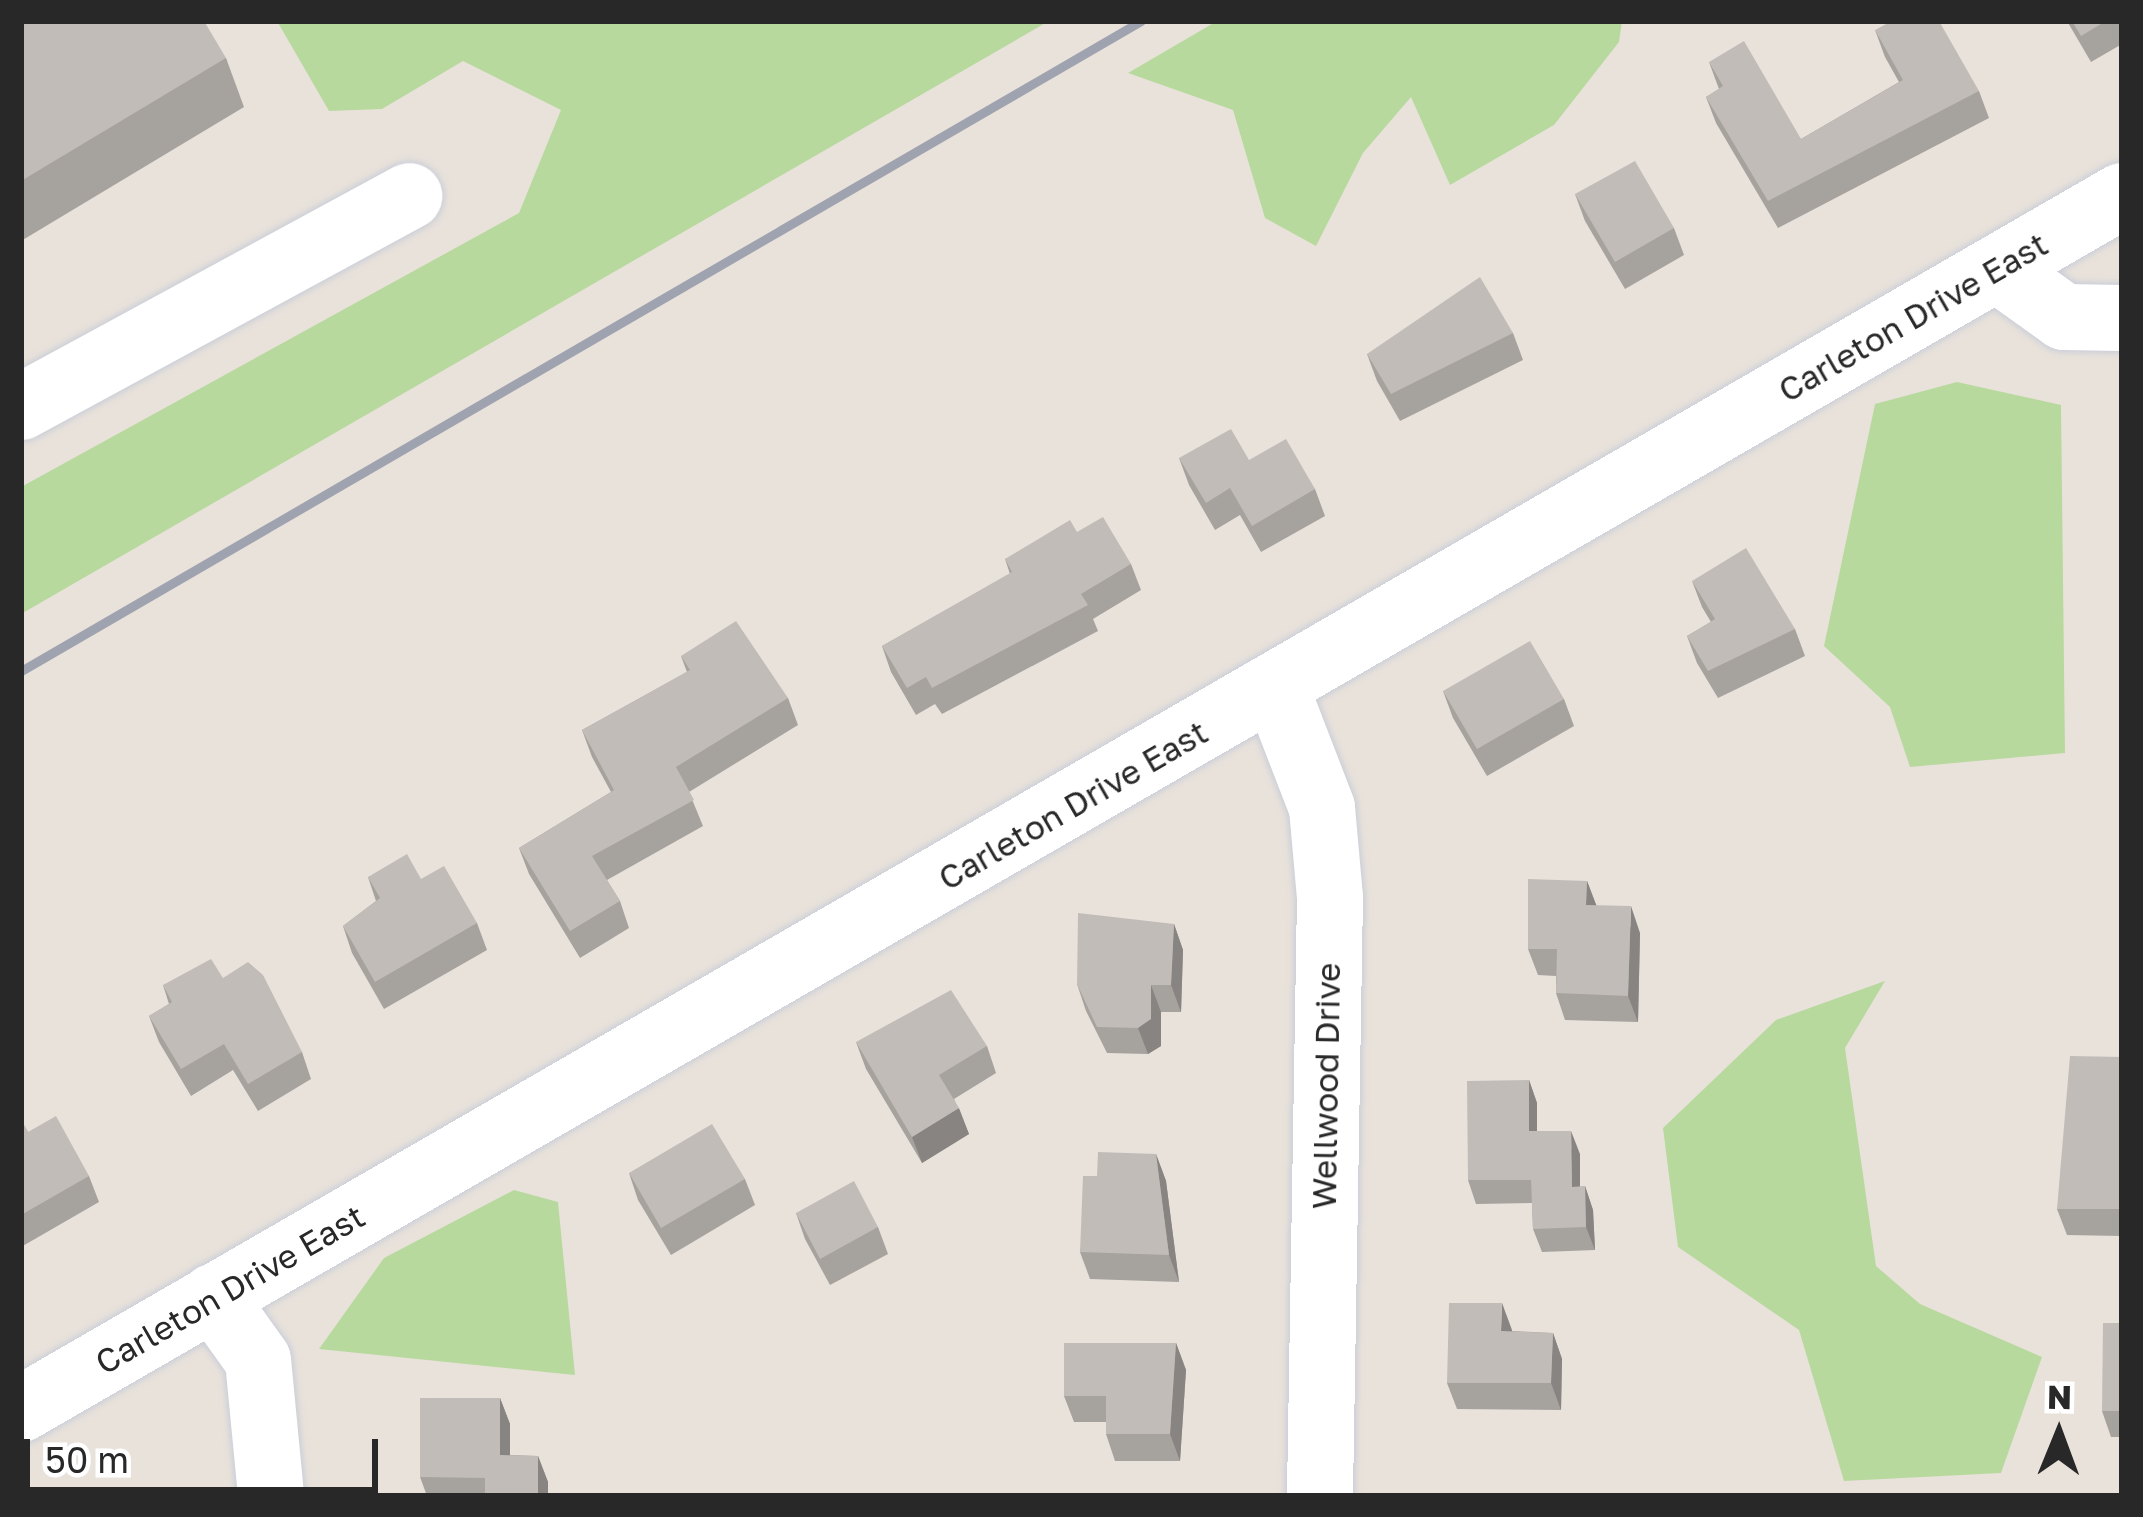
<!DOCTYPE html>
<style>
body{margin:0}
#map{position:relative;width:2143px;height:1517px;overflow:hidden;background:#e9e2db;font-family:"Golos Text",sans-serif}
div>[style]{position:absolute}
.green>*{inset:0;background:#b8d99e}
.roads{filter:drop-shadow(0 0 3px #caced8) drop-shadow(0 0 3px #caced8)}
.minor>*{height:66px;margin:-33px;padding:0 33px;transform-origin:33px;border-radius:33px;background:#fff}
.rail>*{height:9px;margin:-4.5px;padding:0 4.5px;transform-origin:4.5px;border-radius:4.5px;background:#9fa3b0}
.wall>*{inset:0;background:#a6a29e}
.shaded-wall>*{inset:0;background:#878481}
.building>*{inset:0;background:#c1bcb8}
span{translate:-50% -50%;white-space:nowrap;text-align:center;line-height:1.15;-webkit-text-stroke:9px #fff;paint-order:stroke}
.street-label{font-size:33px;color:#282828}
.frame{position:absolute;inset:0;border:24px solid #282828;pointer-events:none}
.north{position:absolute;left:1999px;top:1373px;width:120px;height:120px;-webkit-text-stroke:9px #fff;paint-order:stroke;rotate:1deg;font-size:33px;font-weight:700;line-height:48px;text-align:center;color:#282828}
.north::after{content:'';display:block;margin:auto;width:42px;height:54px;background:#282828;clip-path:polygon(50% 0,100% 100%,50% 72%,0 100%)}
.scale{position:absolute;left:24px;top:1439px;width:354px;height:54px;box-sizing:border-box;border:6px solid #282828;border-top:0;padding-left:15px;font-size:36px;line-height:42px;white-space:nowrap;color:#282828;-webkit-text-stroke:9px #fff;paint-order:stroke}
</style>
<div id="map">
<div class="green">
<i style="clip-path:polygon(277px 21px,1049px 21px,21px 614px,21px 487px,519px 213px,561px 110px,463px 61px,382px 109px,329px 111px)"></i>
<i style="clip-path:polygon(1217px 21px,1622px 21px,1619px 42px,1554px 125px,1450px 185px,1411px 97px,1363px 153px,1316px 246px,1265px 218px,1233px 110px,1128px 73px)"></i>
<i style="clip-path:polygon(1957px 382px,2061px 405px,2065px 753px,1910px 767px,1890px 707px,1824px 646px,1875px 404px)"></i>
<i style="clip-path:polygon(1885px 981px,1845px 1048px,1876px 1266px,1920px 1304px,2042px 1357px,2001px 1473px,1844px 1481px,1799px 1330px,1678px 1247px,1663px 1128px,1776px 1020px)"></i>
<i style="clip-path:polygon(514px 1190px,558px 1202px,575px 1375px,319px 1349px,384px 1258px)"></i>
</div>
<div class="roads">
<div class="minor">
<i style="left:1997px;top:269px;width:82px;rotate:35.6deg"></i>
<i style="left:2064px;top:317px;width:58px;rotate:1deg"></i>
<i style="left:21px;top:407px;width:442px;rotate:-28.5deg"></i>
<i style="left:1275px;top:686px;width:131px;rotate:68.9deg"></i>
<i style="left:1322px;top:808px;width:89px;rotate:84.9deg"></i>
<i style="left:1330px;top:897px;width:599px;rotate:90.96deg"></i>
<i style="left:213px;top:1297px;width:77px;rotate:54.5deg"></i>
<i style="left:258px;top:1360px;width:137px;rotate:84.5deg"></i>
<i style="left:21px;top:1409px;width:2426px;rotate:-30deg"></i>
</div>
</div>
<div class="rail">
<i style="left:21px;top:671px;width:1295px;rotate:-30.13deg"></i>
</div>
<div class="wall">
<i style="clip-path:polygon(21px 21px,226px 58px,244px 107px,21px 241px)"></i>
<i style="clip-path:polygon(2067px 21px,2122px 21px,2122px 44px,2091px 62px)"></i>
<i style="clip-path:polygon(1875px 30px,1979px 91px,1989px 118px,1778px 228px,1716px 123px,1706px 97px,1719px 89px,1709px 62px,1801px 139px,1899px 82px,1885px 57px)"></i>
<i style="clip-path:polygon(1575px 194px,1674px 228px,1684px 255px,1625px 289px,1585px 221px)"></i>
<i style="clip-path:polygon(1513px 333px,1523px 360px,1400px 421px,1377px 381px,1367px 354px)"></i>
<i style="clip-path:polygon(1179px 458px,1249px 460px,1315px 489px,1325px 516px,1261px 552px,1240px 515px,1215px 530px,1189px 485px)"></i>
<i style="clip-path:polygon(1077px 532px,1131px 564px,1141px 590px,1093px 619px,1098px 631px,942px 714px,935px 704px,916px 715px,891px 672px,882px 646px,1010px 574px,1005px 559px)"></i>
<i style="clip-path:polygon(1692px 581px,1795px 629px,1805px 656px,1718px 698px,1697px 663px,1687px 636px,1711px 622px,1702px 607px)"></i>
<i style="clip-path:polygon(681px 656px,788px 698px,798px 725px,689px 792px,703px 826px,607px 880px,620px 901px,629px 928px,580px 958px,529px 874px,519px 848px,611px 792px,592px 757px,582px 730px,687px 672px)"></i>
<i style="clip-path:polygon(1443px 691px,1564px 699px,1574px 726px,1487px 776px,1453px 718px)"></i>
<i style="clip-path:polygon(368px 877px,421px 879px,477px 923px,487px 950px,384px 1009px,352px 953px,343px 926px,376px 901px)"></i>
<i style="clip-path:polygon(1587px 881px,1596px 905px,1640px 933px,1638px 1022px,1565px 1020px,1556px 993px,1556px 976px,1538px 975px,1528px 949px)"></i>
<i style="clip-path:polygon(1174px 924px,1183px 950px,1181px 1012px,1161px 1012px,1161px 1046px,1148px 1054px,1107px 1053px,1086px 1011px,1077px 984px)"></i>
<i style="clip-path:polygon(223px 978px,302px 1052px,311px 1079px,258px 1111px,233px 1070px,191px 1096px,159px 1042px,149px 1016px,169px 1004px,163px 985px)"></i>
<i style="clip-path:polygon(856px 1042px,987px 1046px,996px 1073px,954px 1099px,969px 1134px,922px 1163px,866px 1069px)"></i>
<i style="clip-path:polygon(2122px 1057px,2122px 1236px,2067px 1235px,2057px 1209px)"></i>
<i style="clip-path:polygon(1529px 1080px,1537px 1103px,1537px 1131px,1580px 1154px,1580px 1187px,1585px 1186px,1593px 1210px,1595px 1250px,1542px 1252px,1533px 1229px,1532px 1203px,1476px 1204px,1468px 1180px)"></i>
<i style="clip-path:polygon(21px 1120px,28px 1132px,89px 1176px,99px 1202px,21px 1247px)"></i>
<i style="clip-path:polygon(1156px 1154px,1166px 1181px,1179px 1282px,1090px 1279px,1080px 1252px,1097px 1176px)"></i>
<i style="clip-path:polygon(629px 1173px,745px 1179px,755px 1205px,671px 1255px,638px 1200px)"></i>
<i style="clip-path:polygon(796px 1213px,878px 1227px,888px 1254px,830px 1285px,805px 1239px)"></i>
<i style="clip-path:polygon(2122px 1323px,2122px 1437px,2111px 1437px,2102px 1411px)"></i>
<i style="clip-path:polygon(1512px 1331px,1553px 1333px,1562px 1359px,1561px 1410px,1457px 1409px,1447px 1383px)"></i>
<i style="clip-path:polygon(1176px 1343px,1186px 1370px,1180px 1461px,1115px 1461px,1106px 1434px,1106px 1422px,1074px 1422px,1064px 1396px)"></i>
<i style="clip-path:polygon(500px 1398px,510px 1424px,510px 1455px,538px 1456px,548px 1482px,548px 1496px,427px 1496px,420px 1477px)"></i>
</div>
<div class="shaded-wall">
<i style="clip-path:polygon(1587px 881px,1597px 907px,1586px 905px)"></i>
<i style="clip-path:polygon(1631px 906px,1640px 933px,1638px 1022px,1628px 996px)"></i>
<i style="clip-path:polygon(1174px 924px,1183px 950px,1181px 1012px,1171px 985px)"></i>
<i style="clip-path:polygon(1151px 985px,1161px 1012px,1161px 1046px,1148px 1054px,1138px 1028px)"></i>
<i style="clip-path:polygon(1529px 1080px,1537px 1103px,1537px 1155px,1529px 1131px)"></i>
<i style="clip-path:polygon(959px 1108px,969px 1134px,922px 1163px,912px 1137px)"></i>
<i style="clip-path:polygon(1571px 1131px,1580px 1154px,1580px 1210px,1572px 1187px)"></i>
<i style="clip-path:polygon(1156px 1154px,1166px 1181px,1179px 1282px,1169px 1255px)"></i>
<i style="clip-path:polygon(1585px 1186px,1593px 1210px,1595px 1250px,1586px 1227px)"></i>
<i style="clip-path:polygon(1502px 1303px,1512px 1330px,1511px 1358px,1501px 1331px)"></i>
<i style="clip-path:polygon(1553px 1333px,1562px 1359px,1561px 1410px,1551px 1383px)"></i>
<i style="clip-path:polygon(1176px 1343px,1186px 1370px,1180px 1461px,1170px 1434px)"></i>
<i style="clip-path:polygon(500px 1398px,510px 1424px,510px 1482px,500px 1455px)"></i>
<i style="clip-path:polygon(538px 1456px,548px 1482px,548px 1496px,538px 1496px)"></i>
</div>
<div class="building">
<i style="clip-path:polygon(21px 21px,204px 21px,226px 58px,21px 181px)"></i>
<i style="clip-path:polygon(1892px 21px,1939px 21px,1979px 91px,1768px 201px,1706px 97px,1723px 86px,1709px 62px,1744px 41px,1801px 139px,1903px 80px,1875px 30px)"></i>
<i style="clip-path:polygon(2072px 21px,2106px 21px,2081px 36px)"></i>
<i style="clip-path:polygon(1635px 161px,1674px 228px,1615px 262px,1575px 194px)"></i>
<i style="clip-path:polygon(1480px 277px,1513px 333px,1391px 394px,1367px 354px)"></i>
<i style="clip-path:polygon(1231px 429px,1249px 460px,1286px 439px,1315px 489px,1252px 526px,1230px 488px,1206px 503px,1179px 458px)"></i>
<i style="clip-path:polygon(1103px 517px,1131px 564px,1081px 594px,1088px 605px,932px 688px,926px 677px,907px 688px,882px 646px,1012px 572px,1005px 559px,1070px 520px,1077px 532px)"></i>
<i style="clip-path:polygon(1746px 548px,1795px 629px,1708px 671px,1687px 636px,1715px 619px,1692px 581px)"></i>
<i style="clip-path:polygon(736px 621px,788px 698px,676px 767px,694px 800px,592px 856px,620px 901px,570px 931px,519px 848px,614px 790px,582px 730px,690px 670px,681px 656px)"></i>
<i style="clip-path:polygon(1530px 641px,1564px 699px,1477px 749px,1443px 691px)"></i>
<i style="clip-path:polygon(407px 854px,421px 879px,444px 866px,477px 923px,375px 982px,343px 926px,380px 898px,368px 877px)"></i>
<i style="clip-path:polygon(1528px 879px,1587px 881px,1586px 905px,1631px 906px,1628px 996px,1556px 993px,1557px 949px,1528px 949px)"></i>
<i style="clip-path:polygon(1078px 913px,1174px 924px,1171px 985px,1151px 985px,1151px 1019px,1138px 1028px,1097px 1027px,1077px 984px)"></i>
<i style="clip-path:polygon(211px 959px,223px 978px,248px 962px,263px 975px,302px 1052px,248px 1084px,224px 1044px,181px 1069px,149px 1016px,172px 1002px,163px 985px)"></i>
<i style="clip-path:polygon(951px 990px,987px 1046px,939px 1075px,959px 1108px,912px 1137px,856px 1042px)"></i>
<i style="clip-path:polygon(2070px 1056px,2122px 1057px,2122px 1209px,2057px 1209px)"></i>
<i style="clip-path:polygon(1529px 1080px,1529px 1131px,1571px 1131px,1572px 1187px,1585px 1186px,1586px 1227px,1533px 1229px,1531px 1180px,1468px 1180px,1467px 1081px)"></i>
<i style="clip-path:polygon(56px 1116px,89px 1176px,21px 1215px,21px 1120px,28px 1132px)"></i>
<i style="clip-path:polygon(712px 1124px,745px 1179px,661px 1228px,629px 1173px)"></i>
<i style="clip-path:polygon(1098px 1152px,1156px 1154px,1169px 1255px,1080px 1252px,1083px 1176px,1097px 1176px)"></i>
<i style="clip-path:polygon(854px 1181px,878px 1227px,820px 1259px,796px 1213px)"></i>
<i style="clip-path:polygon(1449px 1303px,1502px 1303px,1501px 1331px,1553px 1333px,1551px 1383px,1447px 1383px)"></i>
<i style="clip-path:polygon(2103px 1323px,2122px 1323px,2122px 1411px,2102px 1411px)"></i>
<i style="clip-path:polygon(1064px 1343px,1176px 1343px,1170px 1434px,1106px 1434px,1106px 1396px,1064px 1396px)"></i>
<i style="clip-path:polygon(420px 1398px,500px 1398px,500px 1455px,538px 1456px,538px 1496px,485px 1496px,485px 1478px,420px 1477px)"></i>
</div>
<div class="street-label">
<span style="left:1913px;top:317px;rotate:-30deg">Carleton Drive East</span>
<span style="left:1073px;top:805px;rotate:-30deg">Carleton Drive East</span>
<span style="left:1326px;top:1086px;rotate:-89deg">Wellwood Drive</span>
<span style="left:230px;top:1289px;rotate:-30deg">Carleton Drive East</span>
</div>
<div class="frame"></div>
<div class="north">N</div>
<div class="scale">50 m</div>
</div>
